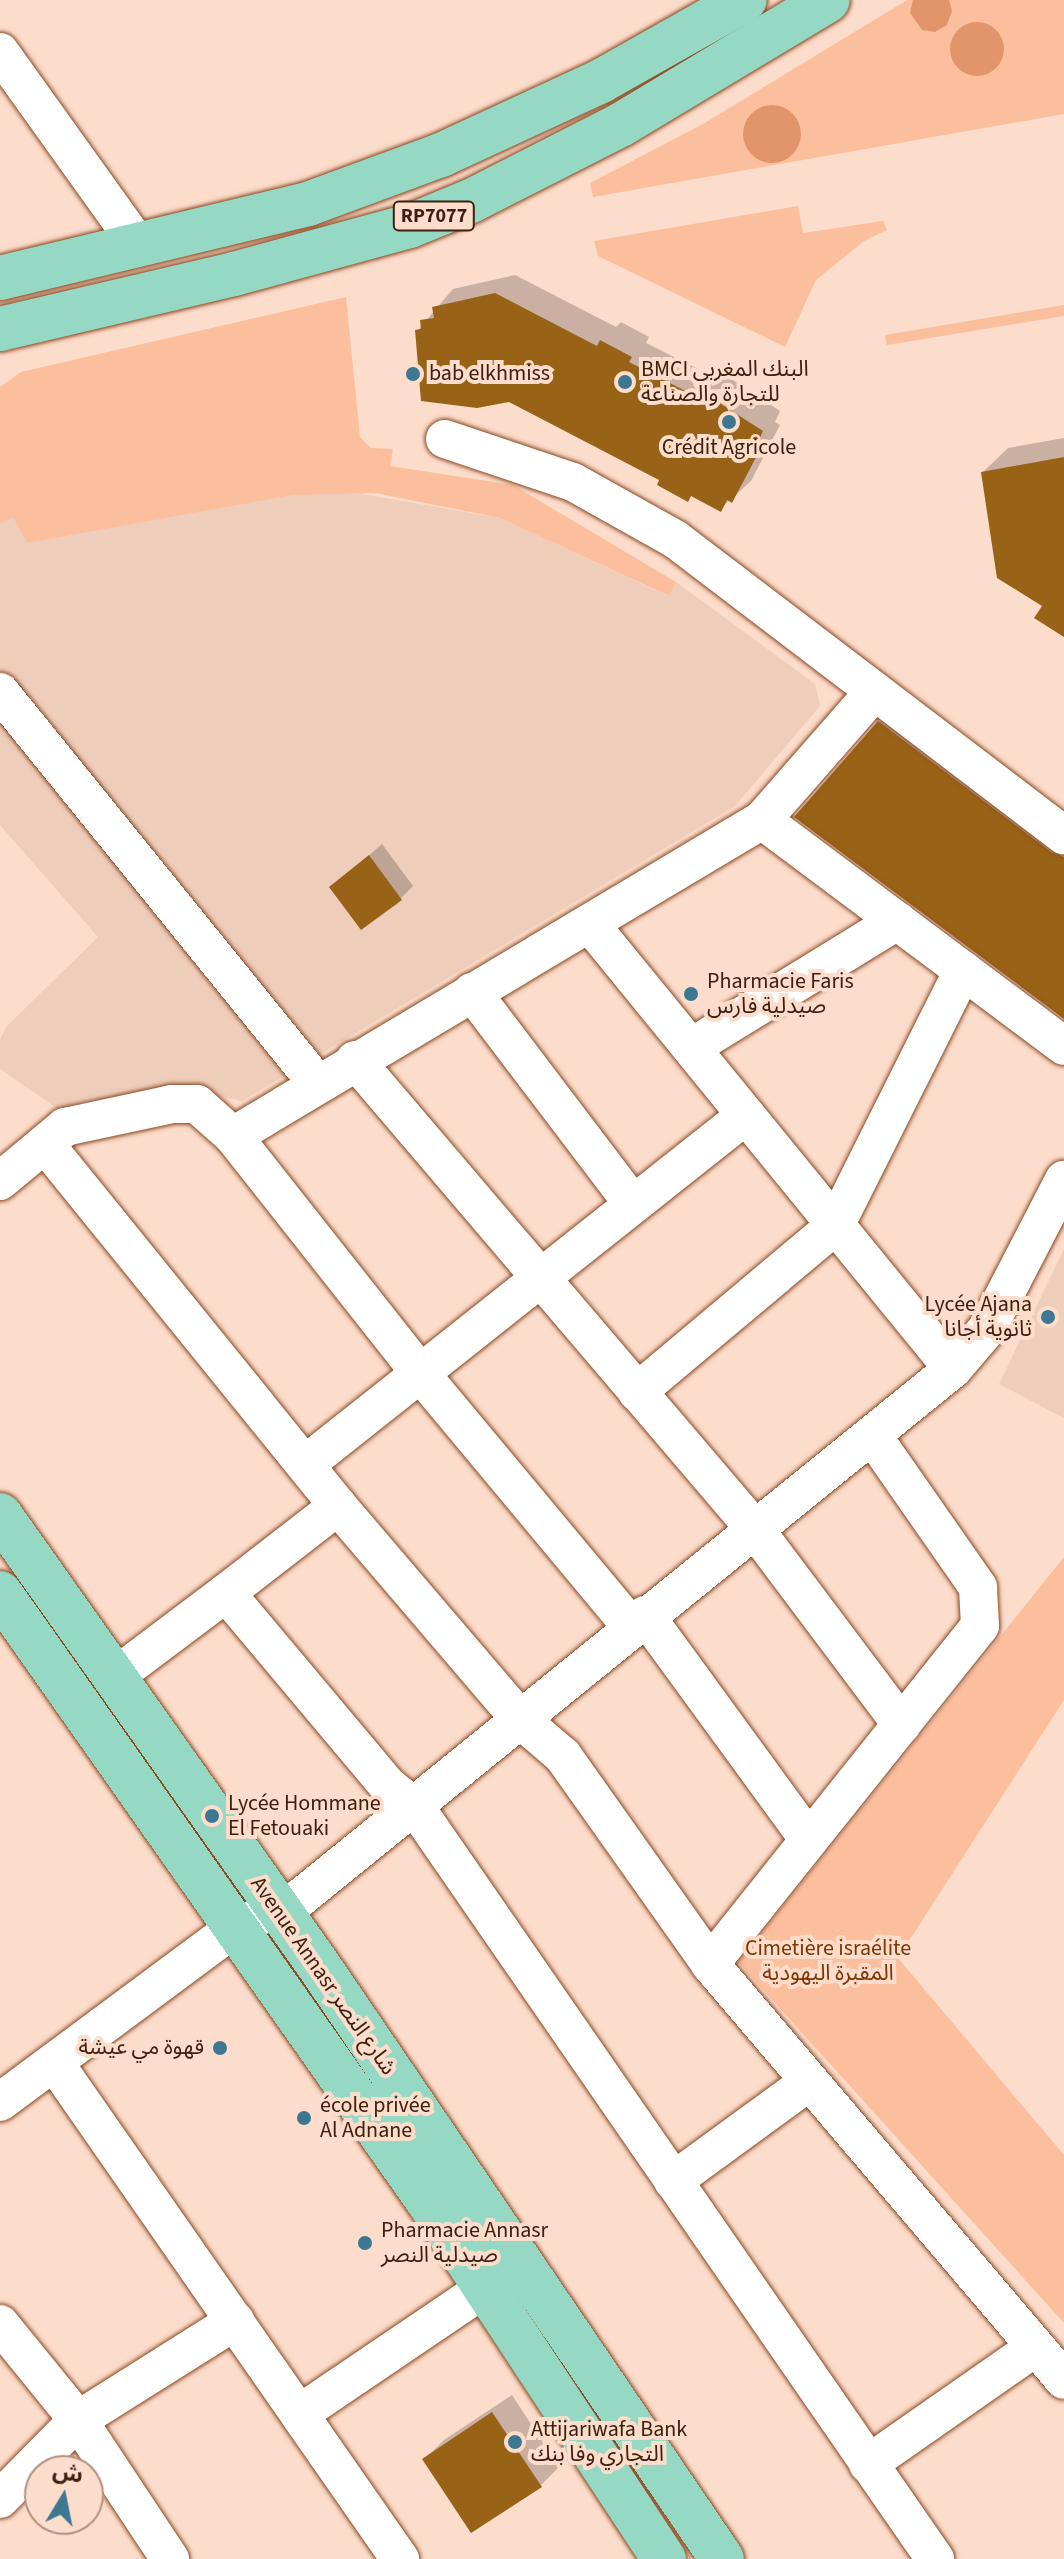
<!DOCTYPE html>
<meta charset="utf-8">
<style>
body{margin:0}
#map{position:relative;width:1064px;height:2559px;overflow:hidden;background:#fcdccb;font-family:"Source Sans 3","Noto Sans Arabic",sans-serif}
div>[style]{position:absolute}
.built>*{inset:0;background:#efcdbb}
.green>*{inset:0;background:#fcbf9e}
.forest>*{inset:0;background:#e2956a}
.round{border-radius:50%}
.shadow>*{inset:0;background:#0003}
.building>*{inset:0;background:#986217}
.roads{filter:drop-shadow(0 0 2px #8a471f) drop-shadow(0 0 2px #8a471f)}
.minor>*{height:38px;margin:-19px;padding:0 19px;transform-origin:19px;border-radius:19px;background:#fff}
.major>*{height:44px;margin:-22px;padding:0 22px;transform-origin:22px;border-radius:22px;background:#95d9c4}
.dots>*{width:22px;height:22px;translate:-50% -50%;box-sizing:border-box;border:4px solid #fcdccb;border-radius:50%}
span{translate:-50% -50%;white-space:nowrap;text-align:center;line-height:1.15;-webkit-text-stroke:8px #fcdccb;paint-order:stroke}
.shield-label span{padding:2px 6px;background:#fcdccb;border:2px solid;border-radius:6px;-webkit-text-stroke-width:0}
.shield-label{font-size:20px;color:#3d200f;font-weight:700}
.poi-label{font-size:22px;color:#3d200f}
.left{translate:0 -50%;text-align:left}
.right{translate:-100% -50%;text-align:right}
.park-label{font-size:22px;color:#7d3703}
.street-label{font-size:22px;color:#3d200f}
.north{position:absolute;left:24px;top:2455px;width:80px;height:80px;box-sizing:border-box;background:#fcdccb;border:2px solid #b09180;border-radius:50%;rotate:10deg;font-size:22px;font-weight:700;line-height:32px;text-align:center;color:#3d200f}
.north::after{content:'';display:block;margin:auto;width:28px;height:36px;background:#3e7791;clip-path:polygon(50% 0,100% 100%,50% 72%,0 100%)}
</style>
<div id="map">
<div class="built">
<i style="clip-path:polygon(345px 491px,500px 518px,668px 596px,676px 582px,815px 684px,820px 706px,735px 806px,242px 1101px,180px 1088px,80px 1102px,61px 1111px,0 1069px,0 1040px,6px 1027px,98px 937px,0 825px,0 524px,13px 516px)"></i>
<i style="clip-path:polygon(1064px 1249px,1064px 1418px,999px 1384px)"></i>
</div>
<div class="green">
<i style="clip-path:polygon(907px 0,1064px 0,1064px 114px,593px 197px,590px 183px,703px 124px)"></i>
<i style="clip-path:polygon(798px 206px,803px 233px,883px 221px,887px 230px,864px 241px,816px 280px,785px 347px,598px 256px,594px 241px)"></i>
<i style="clip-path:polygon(346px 297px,360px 437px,371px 448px,393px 449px,390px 466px,513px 485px,676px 582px,669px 596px,500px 518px,375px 493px,293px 495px,27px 543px,13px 517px,0 524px,0 387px,21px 372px)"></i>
<i style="clip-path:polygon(1064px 305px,1064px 316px,887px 345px,885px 335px)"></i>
<i style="clip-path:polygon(1064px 1557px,1064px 1700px,898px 1958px,1064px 2155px,1064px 2323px,738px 1962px)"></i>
</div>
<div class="forest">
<i style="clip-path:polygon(913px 0,949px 0,952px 11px,947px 25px,935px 32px,922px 30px,910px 13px)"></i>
<i class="round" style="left:950px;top:22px;width:54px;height:54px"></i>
<i class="round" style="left:743px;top:105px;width:58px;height:58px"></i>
</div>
<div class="shadow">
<i style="clip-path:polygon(515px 275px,616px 327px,621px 322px,649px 337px,646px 343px,720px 380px,725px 375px,780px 411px,775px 422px,780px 425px,751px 481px,720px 509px,662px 480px,417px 331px,453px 289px)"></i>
<i style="clip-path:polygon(1064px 438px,1064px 634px,1045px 605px,983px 472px,1008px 448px)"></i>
<i style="clip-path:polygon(904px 698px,1064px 820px,1064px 1014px,879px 722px)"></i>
<i style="clip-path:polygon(382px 844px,413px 886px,401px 898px,331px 888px)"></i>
<i style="clip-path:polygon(512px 2395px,559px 2467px,540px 2486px,425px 2459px,444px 2440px)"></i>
</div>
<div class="building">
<i style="clip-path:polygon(495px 293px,597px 346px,600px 340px,632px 357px,629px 362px,701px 399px,704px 393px,763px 431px,758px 442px,763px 444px,732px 503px,727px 500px,721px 512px,691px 496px,688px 502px,657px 485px,659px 480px,509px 402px,477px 408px,421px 401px,415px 330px,421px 329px,420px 320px,434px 318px,432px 307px)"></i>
<i style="clip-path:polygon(1064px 457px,1064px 637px,1034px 618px,1042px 606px,997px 578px,981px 472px)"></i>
<i style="clip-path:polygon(878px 721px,1051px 852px,1064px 857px,1064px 1019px,794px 817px)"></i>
<i style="clip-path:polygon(369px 855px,402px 900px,361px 930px,329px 887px)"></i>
<i style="clip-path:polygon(492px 2412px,542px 2487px,471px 2533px,422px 2459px)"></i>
</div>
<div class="roads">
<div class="minor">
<i style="left:0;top:52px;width:237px;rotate:54.4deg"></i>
<i style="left:445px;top:439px;width:135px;rotate:18.6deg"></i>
<i style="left:573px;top:482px;width:117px;rotate:29.2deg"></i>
<i style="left:675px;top:539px;width:489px;rotate:37.3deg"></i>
<i style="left:0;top:692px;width:502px;rotate:50.98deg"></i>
<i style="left:762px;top:820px;width:377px;rotate:36.8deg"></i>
<i style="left:590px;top:924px;width:574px;rotate:50.79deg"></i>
<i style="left:472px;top:992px;width:266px;rotate:52.8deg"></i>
<i style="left:692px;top:1047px;width:241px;rotate:-31.6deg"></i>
<i style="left:355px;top:1060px;width:615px;rotate:49.55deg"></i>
<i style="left:754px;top:1528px;width:246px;rotate:53.1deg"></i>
<i style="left:233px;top:1136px;width:616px;rotate:-30.85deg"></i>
<i style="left:762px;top:820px;width:170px;rotate:-48.8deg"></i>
<i style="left:45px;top:1144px;width:466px;rotate:51deg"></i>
<i style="left:338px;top:1506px;width:282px;rotate:49.5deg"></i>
<i style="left:521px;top:1720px;width:55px;rotate:40.6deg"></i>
<i style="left:563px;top:1756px;width:255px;rotate:54.7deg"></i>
<i style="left:710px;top:1964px;width:546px;rotate:49.6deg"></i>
<i style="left:0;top:1181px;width:85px;rotate:-39.7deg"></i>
<i style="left:65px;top:1127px;width:109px;rotate:-12.1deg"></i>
<i style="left:172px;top:1104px;width:25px"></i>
<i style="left:197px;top:1104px;width:48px;rotate:41.6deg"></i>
<i style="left:233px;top:1136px;width:302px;rotate:51.7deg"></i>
<i style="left:420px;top:1373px;width:329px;rotate:50.2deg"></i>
<i style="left:637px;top:1392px;width:258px;rotate:-40deg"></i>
<i style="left:835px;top:1226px;width:286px;rotate:-63.4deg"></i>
<i style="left:307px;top:1463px;width:559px;rotate:-38.39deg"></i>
<i style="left:338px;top:1506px;width:142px;rotate:142.2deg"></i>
<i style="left:226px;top:1593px;width:252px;rotate:50deg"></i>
<i style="left:388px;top:1786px;width:36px;rotate:38deg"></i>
<i style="left:416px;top:1808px;width:913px;rotate:55.35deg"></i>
<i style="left:645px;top:1615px;width:278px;rotate:53.9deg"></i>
<i style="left:113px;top:1678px;width:141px;rotate:-37deg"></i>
<i style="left:710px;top:1964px;width:433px;rotate:-51.4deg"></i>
<i style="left:980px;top:1626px;width:39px;rotate:-93deg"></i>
<i style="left:978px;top:1587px;width:185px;rotate:-124.9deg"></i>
<i style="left:54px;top:2062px;width:606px;rotate:55.16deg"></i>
<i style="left:0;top:2102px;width:294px;rotate:-36.6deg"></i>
<i style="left:236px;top:1927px;width:70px;rotate:-24.4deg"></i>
<i style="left:300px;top:1898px;width:840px;rotate:-39.01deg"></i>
<i style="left:953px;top:1369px;width:52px;rotate:-49.6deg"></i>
<i style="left:987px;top:1329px;width:168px;rotate:-62.7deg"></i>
<i style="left:673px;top:2181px;width:168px;rotate:-36.1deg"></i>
<i style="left:0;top:2324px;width:124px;rotate:50.9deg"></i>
<i style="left:78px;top:2420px;width:167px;rotate:56.5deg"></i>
<i style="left:299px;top:2414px;width:254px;rotate:-34.1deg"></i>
<i style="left:868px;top:2464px;width:201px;rotate:-34.9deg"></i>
<i style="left:0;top:2499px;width:111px;rotate:-45.4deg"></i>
<i style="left:78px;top:2420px;width:186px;rotate:-32.2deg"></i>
</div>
<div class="major">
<i style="left:0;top:278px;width:317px;rotate:-13.5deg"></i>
<i style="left:308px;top:204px;width:142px;rotate:-20.2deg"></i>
<i style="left:441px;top:155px;width:176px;rotate:-24.8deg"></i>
<i style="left:601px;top:81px;width:165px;rotate:-29.4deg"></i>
<i style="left:0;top:329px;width:240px;rotate:-13.2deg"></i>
<i style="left:234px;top:274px;width:182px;rotate:-15.3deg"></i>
<i style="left:410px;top:226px;width:66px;rotate:-22.3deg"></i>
<i style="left:471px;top:201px;width:169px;rotate:-27deg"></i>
<i style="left:622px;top:124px;width:240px;rotate:-31deg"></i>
<i style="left:0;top:1515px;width:552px;rotate:54.73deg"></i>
<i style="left:319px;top:1966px;width:717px;rotate:55.8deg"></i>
<i style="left:0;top:1593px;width:744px;rotate:54.86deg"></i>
<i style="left:428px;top:2201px;width:429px;rotate:56.6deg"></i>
</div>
</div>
<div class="dots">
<i style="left:413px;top:374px;background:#3e7791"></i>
<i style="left:625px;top:382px;background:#3e7791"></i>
<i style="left:729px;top:422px;background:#3e7791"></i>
<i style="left:691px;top:994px;background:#3e7791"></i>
<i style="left:1048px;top:1317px;background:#3e7791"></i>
<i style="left:212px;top:1816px;background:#3e7791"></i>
<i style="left:220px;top:2048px;background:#3e7791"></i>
<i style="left:304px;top:2118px;background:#3e7791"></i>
<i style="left:365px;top:2243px;background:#3e7791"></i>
<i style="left:515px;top:2442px;background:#3e7791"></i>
</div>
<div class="shield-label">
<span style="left:434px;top:216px">RP7077</span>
</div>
<div class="poi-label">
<span class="left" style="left:641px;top:382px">BMCI البنك المغربي<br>للتجارة والصناعة</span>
<span class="left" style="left:429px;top:374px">bab elkhmiss</span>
<span style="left:729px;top:448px">Crédit Agricole</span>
<span class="left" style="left:707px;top:994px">Pharmacie Faris<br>صيدلية فارس</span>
<span class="right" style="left:1032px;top:1317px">Lycée Ajana<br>ثانوية أجانا</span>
<span class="left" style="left:228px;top:1816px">Lycée Hommane<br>El Fetouaki</span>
<span class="right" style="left:204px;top:2048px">قهوة مي عيشة</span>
<span class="left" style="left:320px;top:2118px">école privée<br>Al Adnane</span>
<span class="left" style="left:381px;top:2243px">Pharmacie Annasr<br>صيدلية النصر</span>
<span class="left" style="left:531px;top:2442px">Attijariwafa Bank<br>التجاري وفا بنك</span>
</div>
<div class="park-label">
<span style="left:828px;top:1961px">Cimetière israélite<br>المقبرة اليهودية</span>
</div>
<div class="street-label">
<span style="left:323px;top:1976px;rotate:55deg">Avenue Annasr شارع النصر</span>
</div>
<div class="north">ش</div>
</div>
